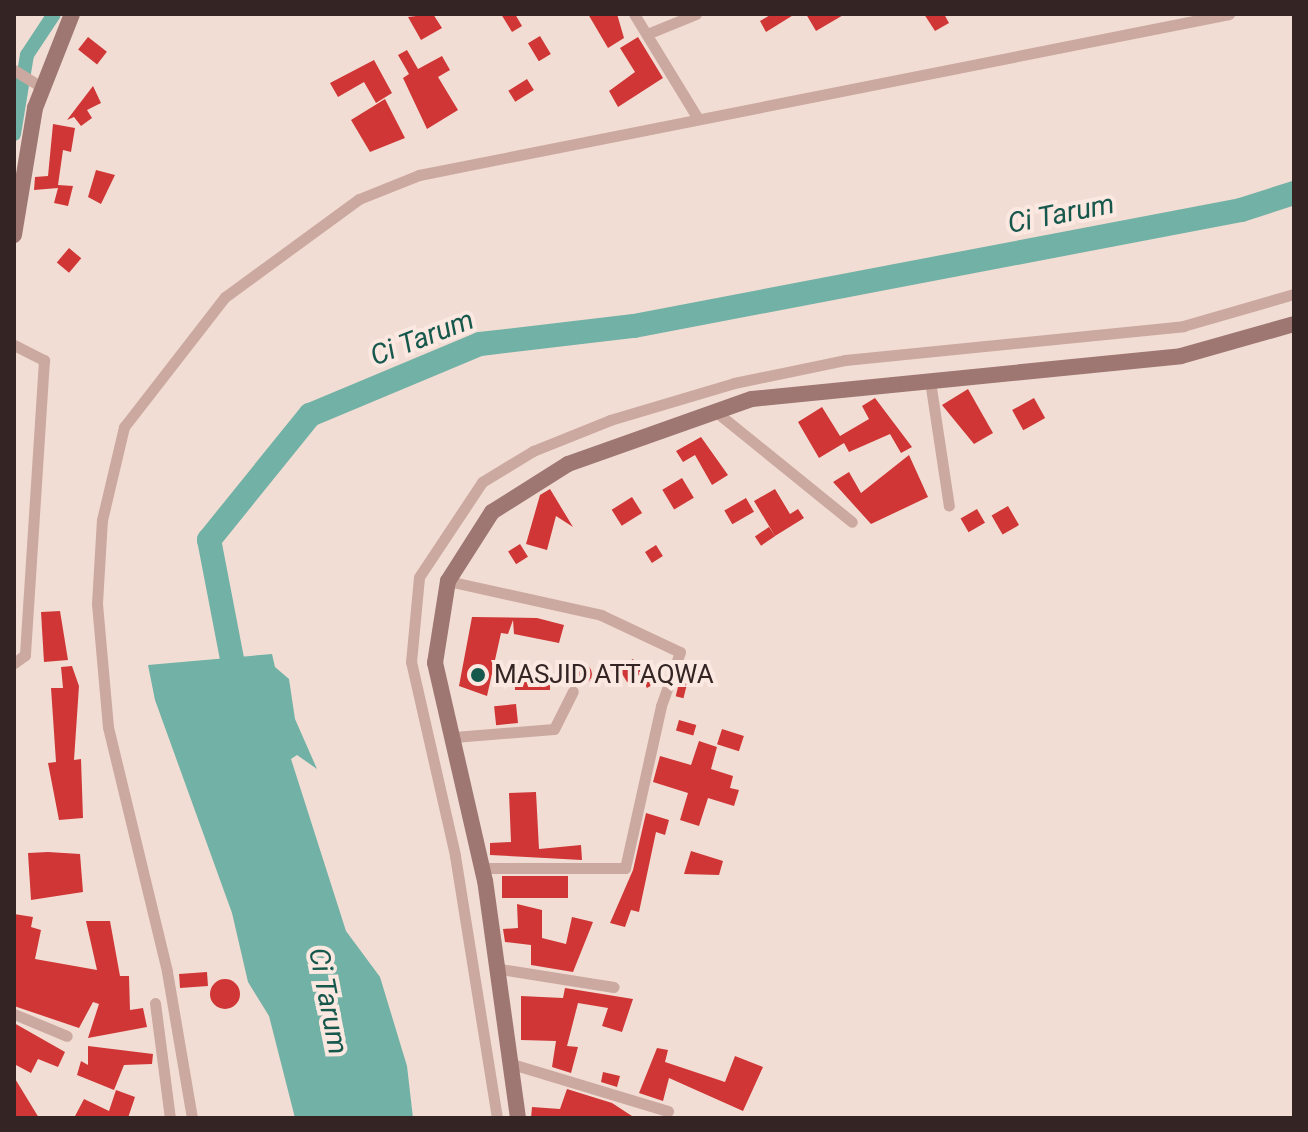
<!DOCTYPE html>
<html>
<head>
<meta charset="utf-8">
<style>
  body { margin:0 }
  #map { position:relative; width:1308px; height:1132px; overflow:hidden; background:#f2ddd4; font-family:Roboto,sans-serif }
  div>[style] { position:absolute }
  .water>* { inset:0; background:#72b1a5 }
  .canal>* { height:14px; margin:-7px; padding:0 7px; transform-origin:7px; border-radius:7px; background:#72b1a5 }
  .river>* { height:24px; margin:-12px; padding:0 12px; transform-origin:12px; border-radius:12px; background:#72b1a5 }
  .building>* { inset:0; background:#cf3635; transform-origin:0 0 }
  .round { border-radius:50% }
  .street>* { height:11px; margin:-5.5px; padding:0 5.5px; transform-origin:5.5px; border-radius:5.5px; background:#cba9a0 }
  .secondary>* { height:16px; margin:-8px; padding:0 8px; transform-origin:8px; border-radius:8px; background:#9e7772 }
  .dots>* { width:22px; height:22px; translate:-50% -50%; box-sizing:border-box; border:4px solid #fae8e1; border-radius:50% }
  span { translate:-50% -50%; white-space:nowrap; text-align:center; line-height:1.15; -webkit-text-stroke:8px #fae8e1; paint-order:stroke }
  .poi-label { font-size:26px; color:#342524 }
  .left { translate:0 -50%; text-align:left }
  .water-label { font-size:28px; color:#17584d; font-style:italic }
  .frame { position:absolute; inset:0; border:16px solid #342524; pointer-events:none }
</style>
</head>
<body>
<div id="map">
  <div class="water">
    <div style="clip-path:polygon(272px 654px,275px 667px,289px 679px,295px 719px,317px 769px,297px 755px,291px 759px,346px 931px,380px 977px,407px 1066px,413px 1118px,295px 1118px,269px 1016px,248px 982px,232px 913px,155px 700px,148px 665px)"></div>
  </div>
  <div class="canal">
    <div style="left:14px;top:134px;width:80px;rotate:-80.7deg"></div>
    <div style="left:27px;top:55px;width:49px;rotate:-56.6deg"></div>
  </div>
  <div class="river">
    <div style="left:238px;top:690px;width:153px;rotate:-100.9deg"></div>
    <div style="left:209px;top:540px;width:161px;rotate:-51.1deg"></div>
    <div style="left:310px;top:415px;width:184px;rotate:-22.7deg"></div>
    <div style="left:480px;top:344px;width:155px;rotate:-6.7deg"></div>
    <div style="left:634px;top:326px;width:618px;rotate:-10.82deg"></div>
    <div style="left:1241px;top:210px;width:56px;rotate:-17.8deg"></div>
  </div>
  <div class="building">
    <div style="clip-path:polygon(433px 14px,442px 28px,421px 40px,408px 17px)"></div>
    <div style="clip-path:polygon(501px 14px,515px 14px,522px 26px,512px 32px)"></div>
    <div style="clip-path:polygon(588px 14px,617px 14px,624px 38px,608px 48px)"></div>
    <div style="clip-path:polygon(772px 14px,795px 14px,766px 32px,760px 21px)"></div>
    <div style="clip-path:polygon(806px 14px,845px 14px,816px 31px)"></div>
    <div style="clip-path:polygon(924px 14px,944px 14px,949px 23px,935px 31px)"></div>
    <div style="left:540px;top:36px;width:21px;height:14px;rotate:59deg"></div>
    <div style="left:88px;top:37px;width:24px;height:16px;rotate:38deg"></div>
    <div style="clip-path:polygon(638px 37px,663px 78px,618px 107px,609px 91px,635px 72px,620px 48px)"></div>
    <div style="clip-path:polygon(407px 50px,418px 69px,442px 56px,450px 70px,438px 77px,458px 110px,427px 129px,403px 78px,409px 74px,398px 55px)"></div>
    <div style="clip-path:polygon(374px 60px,392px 93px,376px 103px,364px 82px,338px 97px,330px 83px)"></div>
    <div style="left:527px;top:79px;width:13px;height:22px;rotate:58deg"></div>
    <div style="clip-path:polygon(93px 86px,101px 103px,87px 110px,92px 118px,81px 126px,74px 117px,67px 120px)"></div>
    <div style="clip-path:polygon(385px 99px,405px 138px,370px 152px,351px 120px)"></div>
    <div style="clip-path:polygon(53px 124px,75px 128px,71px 152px,63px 150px,58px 185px,73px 186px,68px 206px,54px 203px,58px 188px,34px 190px,35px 177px,48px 176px)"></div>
    <div style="clip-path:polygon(96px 170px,115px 175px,101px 204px,88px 197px)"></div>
    <div style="left:69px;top:248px;width:16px;height:19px;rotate:40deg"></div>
    <div style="clip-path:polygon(968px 389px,993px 433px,974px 444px,942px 405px)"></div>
    <div style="clip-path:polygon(875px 398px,912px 447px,901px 453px,890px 434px,849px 452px,844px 443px,819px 458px,798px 422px,822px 407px,840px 436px,869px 419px,862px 406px)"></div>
    <div style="left:1034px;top:398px;width:23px;height:25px;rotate:61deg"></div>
    <div style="clip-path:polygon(701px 437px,728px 475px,712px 485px,695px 455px,683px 462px,676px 451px)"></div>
    <div style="clip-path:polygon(909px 455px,928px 497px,871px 524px,833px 482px,849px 472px,861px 493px)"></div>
    <div style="left:682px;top:478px;width:23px;height:23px;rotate:59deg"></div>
    <div style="clip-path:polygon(550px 489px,573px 527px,556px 516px,547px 550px,526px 544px,540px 495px)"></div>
    <div style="clip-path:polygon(775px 489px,790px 514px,798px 509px,804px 518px,775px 536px,754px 501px)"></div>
    <div style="left:632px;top:497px;width:19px;height:24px;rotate:58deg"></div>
    <div style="left:746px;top:498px;width:16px;height:25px;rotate:60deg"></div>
    <div style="left:1008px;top:506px;width:22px;height:19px;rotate:60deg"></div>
    <div style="left:977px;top:509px;width:16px;height:19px;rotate:60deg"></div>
    <div style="left:769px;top:527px;width:11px;height:17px;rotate:56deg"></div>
    <div style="left:520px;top:544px;width:15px;height:14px;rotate:58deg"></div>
    <div style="left:656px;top:545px;width:13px;height:13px;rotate:58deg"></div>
    <div style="clip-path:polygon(60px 611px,68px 660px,44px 662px,41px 612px)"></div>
    <div style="clip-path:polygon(472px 617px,537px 618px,564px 625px,559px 643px,514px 634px,513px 620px,508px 634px,501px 633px,487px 696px,459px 686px)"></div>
    <div style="left:633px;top:659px;width:17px;height:17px;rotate:59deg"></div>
    <div class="round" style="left:572px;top:664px;width:20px;height:20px"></div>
    <div style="clip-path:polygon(72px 666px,79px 686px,74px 760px,81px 759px,83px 818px,59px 820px,48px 763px,56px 762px,51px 688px,63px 688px,61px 667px)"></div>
    <div style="clip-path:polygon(658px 667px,661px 680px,647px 688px,641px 678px)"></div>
    <div style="left:515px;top:669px;width:35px;height:21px"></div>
    <div style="left:682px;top:671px;width:8px;height:26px;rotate:14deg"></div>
    <div style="left:516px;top:704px;width:19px;height:22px;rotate:84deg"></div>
    <div style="left:679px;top:720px;width:18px;height:11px;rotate:16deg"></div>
    <div style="left:722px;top:729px;width:23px;height:16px;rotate:18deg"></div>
    <div style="clip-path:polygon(699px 741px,717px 747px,711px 769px,733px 776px,730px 788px,739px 790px,734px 806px,708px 798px,699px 826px,680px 820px,688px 793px,653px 782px,660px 756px,691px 765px)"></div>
    <div style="clip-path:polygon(536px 792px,539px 849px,581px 845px,582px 860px,490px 855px,490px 843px,511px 842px,509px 793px)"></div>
    <div style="clip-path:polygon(646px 813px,669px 820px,665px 835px,656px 832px,639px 912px,631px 910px,625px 927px,610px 923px,633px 870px)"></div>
    <div style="clip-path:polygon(691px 851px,723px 861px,719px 875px,684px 874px)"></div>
    <div style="clip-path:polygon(48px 852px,80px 854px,83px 892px,31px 900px,28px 853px)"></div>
    <div style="left:502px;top:876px;width:66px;height:22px"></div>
    <div style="clip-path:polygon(517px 904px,542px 910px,542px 938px,566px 944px,572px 917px,593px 922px,573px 972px,531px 965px,531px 945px,505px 942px,503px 929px,518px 928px)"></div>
    <div style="clip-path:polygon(14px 914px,33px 917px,31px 927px,41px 930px,35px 959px,97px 970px,86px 921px,110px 921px,120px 976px,129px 976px,130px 1010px,143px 1008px,147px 1027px,88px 1038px,99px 1004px,93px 1002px,79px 1028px,14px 1006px)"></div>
    <div style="left:207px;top:972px;width:14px;height:28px;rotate:86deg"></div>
    <div class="round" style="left:210px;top:979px;width:30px;height:30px"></div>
    <div style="clip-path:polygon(565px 988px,633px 999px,622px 1032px,602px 1026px,608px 1008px,578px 1003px,567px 1046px,578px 1047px,571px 1073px,552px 1067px,556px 1041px,521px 1040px,521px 996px,563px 998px)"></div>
    <div style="clip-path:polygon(14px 1023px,65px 1052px,58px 1067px,38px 1059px,31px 1073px,14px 1064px)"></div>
    <div style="clip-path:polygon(88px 1046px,153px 1054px,152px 1064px,124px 1065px,114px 1090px,77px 1075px,81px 1061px,88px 1065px)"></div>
    <div style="clip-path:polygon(657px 1048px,668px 1050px,665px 1062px,725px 1082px,735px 1056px,763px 1067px,743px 1111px,669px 1078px,663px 1101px,639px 1093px)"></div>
    <div style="clip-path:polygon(603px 1072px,620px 1076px,617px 1087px,601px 1082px)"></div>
    <div style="clip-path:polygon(14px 1077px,39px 1118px,14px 1118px)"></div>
    <div style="clip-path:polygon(567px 1089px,612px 1103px,635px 1118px,531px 1118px,532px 1107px,560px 1109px)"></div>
    <div style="clip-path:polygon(116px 1090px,135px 1097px,128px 1118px,74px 1118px,84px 1099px,109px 1111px)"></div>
  </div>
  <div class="street">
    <div style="left:634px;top:14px;width:123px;rotate:58.6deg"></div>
    <div style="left:647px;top:34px;width:53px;rotate:-22.2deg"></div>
    <div style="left:14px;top:70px;width:32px;rotate:32deg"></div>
    <div style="left:14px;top:345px;width:34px;rotate:27deg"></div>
    <div style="left:44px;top:360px;width:296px;rotate:93.7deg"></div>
    <div style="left:25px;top:655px;width:14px;rotate:144deg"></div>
    <div style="left:930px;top:381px;width:126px;rotate:81.4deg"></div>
    <div style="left:715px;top:411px;width:176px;rotate:39deg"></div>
    <div style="left:448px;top:581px;width:157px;rotate:12.5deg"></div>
    <div style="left:601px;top:615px;width:87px;rotate:25.1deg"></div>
    <div style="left:680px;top:652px;width:57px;rotate:109.4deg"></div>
    <div style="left:661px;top:706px;width:166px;rotate:102.5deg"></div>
    <div style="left:625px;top:868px;width:143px;rotate:180deg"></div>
    <div style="left:454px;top:737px;width:100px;rotate:-4.6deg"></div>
    <div style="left:554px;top:729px;width:42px;rotate:-63.4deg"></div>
    <div style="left:500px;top:969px;width:115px;rotate:9deg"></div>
    <div style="left:155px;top:1003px;width:116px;rotate:82.6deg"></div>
    <div style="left:14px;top:1014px;width:57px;rotate:22.5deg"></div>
    <div style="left:512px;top:1064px;width:163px;rotate:16.8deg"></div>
    <div style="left:192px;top:1118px;width:149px;rotate:-99.7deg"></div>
    <div style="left:167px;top:971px;width:251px;rotate:-103.6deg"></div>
    <div style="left:108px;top:727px;width:124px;rotate:-95.1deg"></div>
    <div style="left:97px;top:603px;width:83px;rotate:-86.6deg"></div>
    <div style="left:102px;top:520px;width:96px;rotate:-76.7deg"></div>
    <div style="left:124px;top:427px;width:165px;rotate:-52.2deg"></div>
    <div style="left:225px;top:297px;width:166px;rotate:-36.2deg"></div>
    <div style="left:359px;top:199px;width:65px;rotate:-21.8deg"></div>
    <div style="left:419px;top:175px;width:826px;rotate:-11.24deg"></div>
    <div style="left:497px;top:1118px;width:266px;rotate:-99.1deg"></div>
    <div style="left:455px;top:855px;width:198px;rotate:-102.8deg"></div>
    <div style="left:411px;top:662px;width:85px;rotate:-84.6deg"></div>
    <div style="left:419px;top:577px;width:114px;rotate:-56.4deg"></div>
    <div style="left:482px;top:482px;width:60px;rotate:-31.3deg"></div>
    <div style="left:533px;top:451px;width:83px;rotate:-21.9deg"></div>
    <div style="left:610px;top:420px;width:129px;rotate:-16.6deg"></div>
    <div style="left:734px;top:383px;width:113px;rotate:-11.7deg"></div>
    <div style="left:845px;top:360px;width:340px;rotate:-5.7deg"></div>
    <div style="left:1183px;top:326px;width:116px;rotate:-16.1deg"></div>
  </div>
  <div class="secondary">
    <div style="left:14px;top:235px;width:129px;rotate:-80.6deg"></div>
    <div style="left:35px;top:108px;width:101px;rotate:-68.5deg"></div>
    <div style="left:518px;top:1118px;width:239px;rotate:-97.9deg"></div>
    <div style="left:485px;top:881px;width:224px;rotate:-102.9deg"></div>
    <div style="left:435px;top:663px;width:83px;rotate:-81deg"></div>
    <div style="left:448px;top:581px;width:82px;rotate:-57.5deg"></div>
    <div style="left:492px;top:512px;width:90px;rotate:-32.3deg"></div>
    <div style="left:568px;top:464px;width:195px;rotate:-19.5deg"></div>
    <div style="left:752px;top:399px;width:431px;rotate:-5.7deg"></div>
    <div style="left:1181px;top:356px;width:117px;rotate:-15.8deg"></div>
  </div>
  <div class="dots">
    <div style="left:478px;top:675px;background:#17584d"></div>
  </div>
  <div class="poi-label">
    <span class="left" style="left:494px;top:675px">MASJID ATTAQWA</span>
  </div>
  <div class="water-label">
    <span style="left:1061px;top:214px;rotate:-11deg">Ci Tarum</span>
    <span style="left:422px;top:338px;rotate:-21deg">Ci Tarum</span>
    <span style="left:328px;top:1001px;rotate:79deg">Ci Tarum</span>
  </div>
  <div class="frame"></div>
</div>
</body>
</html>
